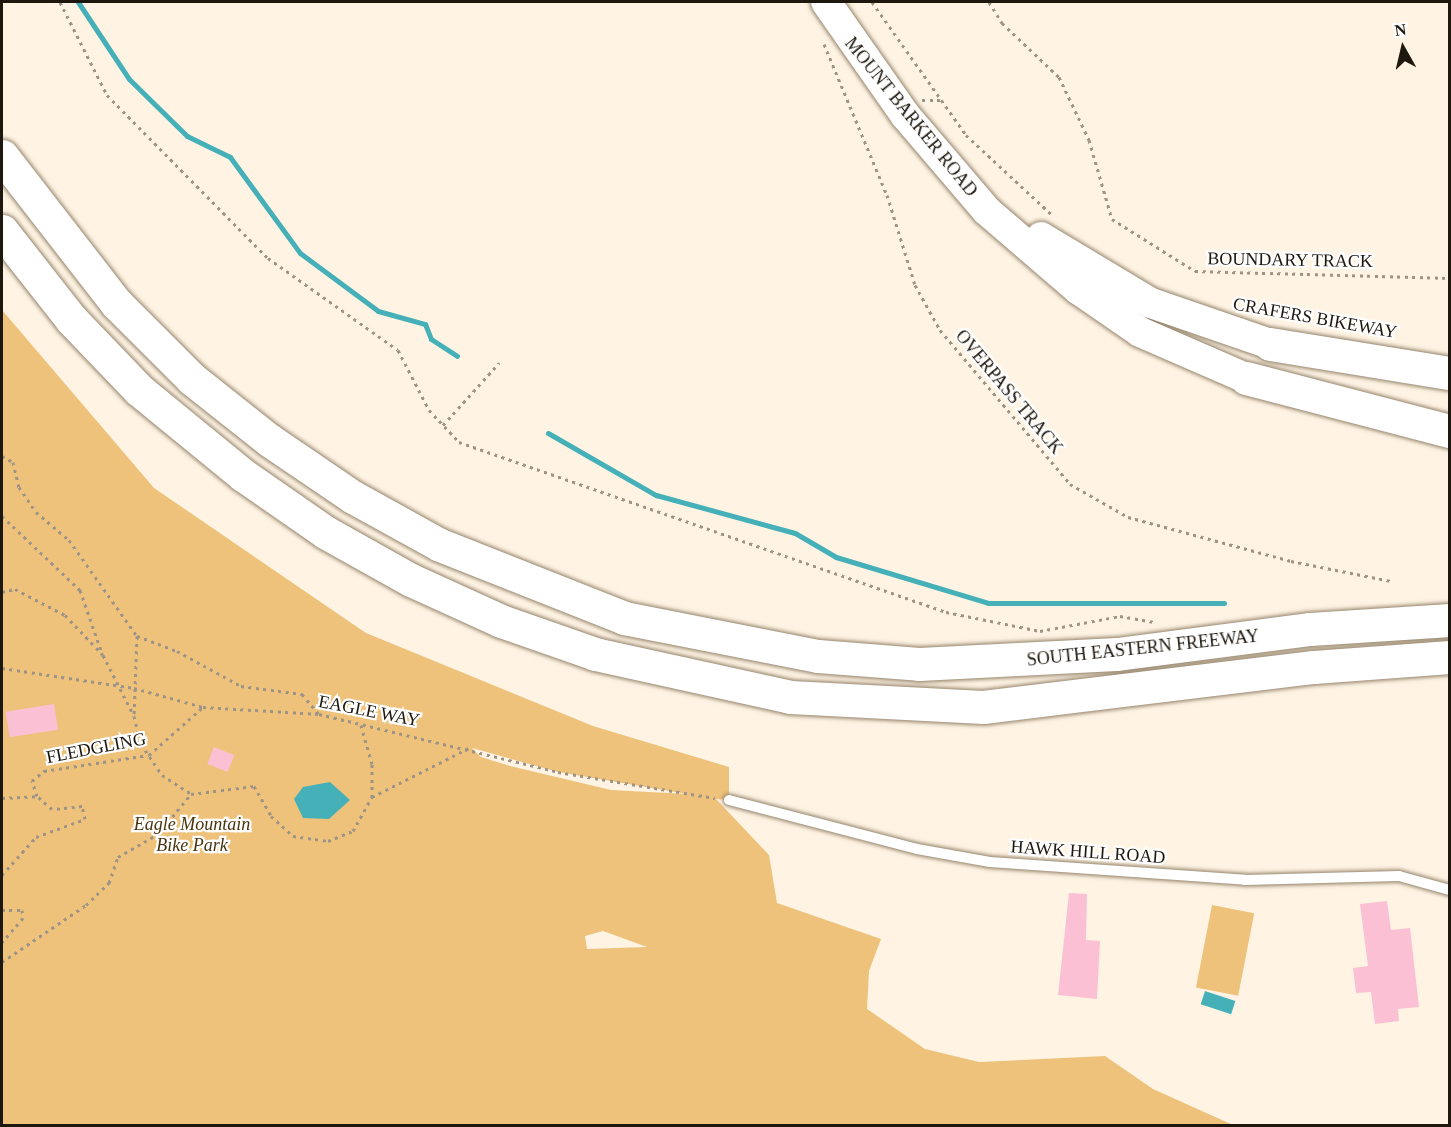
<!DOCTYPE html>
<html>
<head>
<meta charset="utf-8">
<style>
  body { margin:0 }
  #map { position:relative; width:1451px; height:1127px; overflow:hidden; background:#fff4e4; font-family:"Times New Roman",serif }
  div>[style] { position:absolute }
  .green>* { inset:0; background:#eec27b; transform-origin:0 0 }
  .water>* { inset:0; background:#45b0b8; transform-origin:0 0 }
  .stream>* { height:5px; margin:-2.5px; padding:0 2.5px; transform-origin:2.5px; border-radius:2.5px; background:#45b0b8 }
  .building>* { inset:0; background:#fcc0d4; transform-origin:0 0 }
  .path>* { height:3px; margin-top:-1.5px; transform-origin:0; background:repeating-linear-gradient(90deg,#9d9487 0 3px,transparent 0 7.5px) }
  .roads { filter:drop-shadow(0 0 2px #95846c) drop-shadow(0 0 2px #95846c) }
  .service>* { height:10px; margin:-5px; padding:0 5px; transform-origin:5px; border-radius:5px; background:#fff }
  .secondary>* { height:30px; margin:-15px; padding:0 15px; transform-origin:15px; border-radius:15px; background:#fff }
  .motorway>* { height:33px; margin:-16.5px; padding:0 16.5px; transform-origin:16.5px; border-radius:16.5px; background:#fff }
  span { translate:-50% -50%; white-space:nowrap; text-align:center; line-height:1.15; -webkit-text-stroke:4.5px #fff; paint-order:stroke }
  .street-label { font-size:18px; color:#1d170d }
  .park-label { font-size:18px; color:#49340e; font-style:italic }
  .frame { position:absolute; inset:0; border:3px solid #1d170d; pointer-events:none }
  .north { position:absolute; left:1373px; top:18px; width:60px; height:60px; -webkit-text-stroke:4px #fff; paint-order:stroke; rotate:352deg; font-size:16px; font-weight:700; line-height:24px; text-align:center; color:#1d170d }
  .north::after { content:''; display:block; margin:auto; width:21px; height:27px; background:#1d170d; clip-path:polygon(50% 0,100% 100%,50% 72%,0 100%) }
</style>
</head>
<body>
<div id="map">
  <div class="green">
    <div style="clip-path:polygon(evenodd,2px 310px,154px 488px,366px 633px,593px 726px,729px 767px,729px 800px,716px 799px,769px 855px,777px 903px,881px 939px,869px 971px,867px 1009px,925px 1049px,979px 1062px,1105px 1056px,1153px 1089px,1233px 1125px,2px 1125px,2px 310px,472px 748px,558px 772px,687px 794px,611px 790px,510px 766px,481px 757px,472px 748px,2px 310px,603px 931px,647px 947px,587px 949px,585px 936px,603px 931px)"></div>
    <div style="left:1212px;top:905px;width:43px;height:84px;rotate:11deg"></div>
  </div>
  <div class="water">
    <div style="clip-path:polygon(330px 782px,350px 800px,329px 819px,303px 818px,294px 799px,303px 787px)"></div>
    <div style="left:1205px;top:991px;width:32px;height:14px;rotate:18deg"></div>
  </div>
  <div class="stream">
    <div style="left:78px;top:2px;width:92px;rotate:56.5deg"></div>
    <div style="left:129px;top:79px;width:81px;rotate:44.5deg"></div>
    <div style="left:187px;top:136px;width:48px;rotate:26deg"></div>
    <div style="left:230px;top:157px;width:119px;rotate:53.9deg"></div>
    <div style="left:300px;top:253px;width:97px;rotate:36.6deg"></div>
    <div style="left:378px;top:311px;width:49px;rotate:15.5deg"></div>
    <div style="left:425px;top:324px;width:16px;rotate:68deg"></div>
    <div style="left:431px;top:339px;width:31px;rotate:33deg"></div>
    <div style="left:548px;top:433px;width:125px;rotate:29.9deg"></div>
    <div style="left:656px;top:495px;width:144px;rotate:15.3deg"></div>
    <div style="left:795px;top:533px;width:48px;rotate:30.3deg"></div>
    <div style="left:836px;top:557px;width:159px;rotate:16.8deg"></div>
    <div style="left:988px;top:603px;width:236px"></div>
  </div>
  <div class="building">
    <div style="left:54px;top:704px;width:26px;height:49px;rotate:81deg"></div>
    <div style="left:214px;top:747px;width:22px;height:18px;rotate:22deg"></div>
    <div style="clip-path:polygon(1069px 893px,1087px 894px,1086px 940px,1100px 941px,1097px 999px,1058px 995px)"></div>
    <div style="clip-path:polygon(1387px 901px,1391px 930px,1410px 928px,1419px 1007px,1398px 1009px,1399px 1021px,1375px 1024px,1371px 992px,1356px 993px,1353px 968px,1368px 966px,1360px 904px)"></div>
  </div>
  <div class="path">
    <div style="left:60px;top:2px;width:104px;rotate:63.2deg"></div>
    <div style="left:107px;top:95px;width:229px;rotate:45.4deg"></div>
    <div style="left:268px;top:258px;width:159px;rotate:35.3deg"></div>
    <div style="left:398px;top:350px;width:68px;rotate:62.7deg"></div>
    <div style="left:429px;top:410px;width:44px;rotate:46.8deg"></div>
    <div style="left:459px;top:442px;width:516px;rotate:19.24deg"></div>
    <div style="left:946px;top:612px;width:96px;rotate:11.4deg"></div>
    <div style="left:1040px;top:631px;width:81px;rotate:-10.6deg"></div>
    <div style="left:1120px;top:616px;width:36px;rotate:10deg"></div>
    <div style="left:872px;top:2px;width:163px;rotate:54.7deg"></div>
    <div style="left:966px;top:135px;width:116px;rotate:42.9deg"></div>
    <div style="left:989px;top:2px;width:25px;rotate:58deg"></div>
    <div style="left:1002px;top:23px;width:79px;rotate:43.5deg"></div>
    <div style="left:1059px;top:77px;width:70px;rotate:64.5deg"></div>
    <div style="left:1089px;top:140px;width:82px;rotate:73.8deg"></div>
    <div style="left:1112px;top:219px;width:98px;rotate:32.1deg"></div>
    <div style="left:1195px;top:271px;width:255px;rotate:1.6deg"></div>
    <div style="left:824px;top:44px;width:164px;rotate:67.4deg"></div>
    <div style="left:887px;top:195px;width:94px;rotate:72.7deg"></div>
    <div style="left:915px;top:285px;width:51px;rotate:60.9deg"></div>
    <div style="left:940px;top:330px;width:202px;rotate:49.8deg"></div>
    <div style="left:1070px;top:484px;width:67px;rotate:29.6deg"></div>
    <div style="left:1128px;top:517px;width:169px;rotate:15.1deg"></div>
    <div style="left:1291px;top:561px;width:102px;rotate:11.3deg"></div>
    <div style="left:922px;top:100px;width:19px"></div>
    <div style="left:443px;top:425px;width:84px;rotate:-47.9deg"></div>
    <div style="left:2px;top:456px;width:13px;rotate:29deg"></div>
    <div style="left:13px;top:462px;width:26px;rotate:77deg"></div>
    <div style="left:19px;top:487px;width:30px;rotate:56deg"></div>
    <div style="left:36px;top:512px;width:43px;rotate:40.3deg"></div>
    <div style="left:69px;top:540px;width:118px;rotate:54.7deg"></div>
    <div style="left:137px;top:636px;width:43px;rotate:20.6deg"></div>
    <div style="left:177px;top:651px;width:73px;rotate:28.7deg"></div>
    <div style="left:241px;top:686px;width:62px;rotate:7.5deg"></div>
    <div style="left:302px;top:694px;width:26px;rotate:50deg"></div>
    <div style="left:2px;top:516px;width:108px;rotate:43.5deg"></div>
    <div style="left:80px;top:590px;width:67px;rotate:70.8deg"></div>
    <div style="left:2px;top:592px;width:13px;rotate:-13deg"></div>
    <div style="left:15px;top:589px;width:56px;rotate:27.5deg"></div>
    <div style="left:65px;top:615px;width:55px;rotate:46.5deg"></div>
    <div style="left:103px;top:655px;width:68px;rotate:63.1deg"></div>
    <div style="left:137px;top:636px;width:80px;rotate:92.1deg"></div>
    <div style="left:134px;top:716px;width:29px;rotate:76deg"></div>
    <div style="left:141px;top:744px;width:37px;rotate:56deg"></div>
    <div style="left:162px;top:775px;width:35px;rotate:33deg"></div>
    <div style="left:2px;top:668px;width:134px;rotate:8.6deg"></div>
    <div style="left:134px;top:688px;width:72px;rotate:15.4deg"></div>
    <div style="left:203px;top:707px;width:116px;rotate:3.5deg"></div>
    <div style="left:319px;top:714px;width:246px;rotate:13.6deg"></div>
    <div style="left:558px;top:772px;width:159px;rotate:9.4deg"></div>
    <div style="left:372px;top:797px;width:111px;rotate:-26.8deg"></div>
    <div style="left:2px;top:798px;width:35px;rotate:-3deg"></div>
    <div style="left:2px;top:875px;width:51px;rotate:-48.2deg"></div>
    <div style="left:36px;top:837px;width:52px;rotate:-20.2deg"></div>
    <div style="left:85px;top:819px;width:13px;rotate:-103deg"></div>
    <div style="left:82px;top:806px;width:30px;rotate:174deg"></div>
    <div style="left:52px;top:809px;width:20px;rotate:-139deg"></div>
    <div style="left:37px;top:796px;width:16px;rotate:-108deg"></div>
    <div style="left:32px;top:781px;width:16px;rotate:-40deg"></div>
    <div style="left:44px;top:771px;width:106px;rotate:-8.7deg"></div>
    <div style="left:149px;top:755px;width:72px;rotate:-41.6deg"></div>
    <div style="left:2px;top:910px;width:20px"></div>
    <div style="left:22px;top:910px;width:8px;rotate:83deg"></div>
    <div style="left:23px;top:918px;width:32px;rotate:131deg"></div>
    <div style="left:2px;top:962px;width:102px;rotate:-34.2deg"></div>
    <div style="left:86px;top:905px;width:32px;rotate:-44deg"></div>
    <div style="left:109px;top:883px;width:28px;rotate:-71deg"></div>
    <div style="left:118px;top:857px;width:46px;rotate:-29.9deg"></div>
    <div style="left:158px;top:834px;width:52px;rotate:-50.5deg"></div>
    <div style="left:191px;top:794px;width:64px;rotate:-7.2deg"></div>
    <div style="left:254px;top:786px;width:34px;rotate:60deg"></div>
    <div style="left:271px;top:816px;width:30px;rotate:42deg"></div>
    <div style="left:293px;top:836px;width:35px;rotate:8deg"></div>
    <div style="left:328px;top:841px;width:27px;rotate:-22deg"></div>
    <div style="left:353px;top:831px;width:39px;rotate:-61deg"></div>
    <div style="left:372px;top:797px;width:33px;rotate:-90deg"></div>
    <div style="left:372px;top:764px;width:44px;rotate:-105.9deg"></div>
  </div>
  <div class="roads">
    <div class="service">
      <div style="left:729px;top:800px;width:194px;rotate:14.6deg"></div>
      <div style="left:917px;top:849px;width:74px;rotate:10.1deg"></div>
      <div style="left:990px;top:862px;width:256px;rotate:4deg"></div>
      <div style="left:1245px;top:880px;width:154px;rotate:-1.5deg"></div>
      <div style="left:1399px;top:876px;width:53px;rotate:15.4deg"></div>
    </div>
    <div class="secondary">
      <div style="left:826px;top:2px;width:138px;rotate:55deg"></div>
      <div style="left:905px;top:115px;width:126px;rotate:49.5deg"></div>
      <div style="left:987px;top:211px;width:121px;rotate:40.7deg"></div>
      <div style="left:1079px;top:290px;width:74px;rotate:34.5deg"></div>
      <div style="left:1140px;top:332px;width:116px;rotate:23.5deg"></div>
      <div style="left:1041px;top:237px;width:128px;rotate:31deg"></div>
      <div style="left:1151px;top:303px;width:126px;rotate:19deg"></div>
    </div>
    <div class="motorway">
      <div style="left:2px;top:156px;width:186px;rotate:52.2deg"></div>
      <div style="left:116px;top:303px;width:107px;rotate:45deg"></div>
      <div style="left:192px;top:379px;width:98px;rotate:38.4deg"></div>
      <div style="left:269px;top:440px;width:102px;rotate:34.2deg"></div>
      <div style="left:353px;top:497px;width:99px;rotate:28.9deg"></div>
      <div style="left:440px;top:545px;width:198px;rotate:21.6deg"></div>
      <div style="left:624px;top:618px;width:198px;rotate:11.1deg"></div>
      <div style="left:818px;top:656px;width:101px;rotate:4.5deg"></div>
      <div style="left:919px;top:664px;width:198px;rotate:-2.9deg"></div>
      <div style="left:1117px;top:654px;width:195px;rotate:-7.4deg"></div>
      <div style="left:1310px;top:629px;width:140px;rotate:-3.7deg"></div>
      <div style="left:2px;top:231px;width:112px;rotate:51.9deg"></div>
      <div style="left:71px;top:319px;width:98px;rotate:46.2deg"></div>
      <div style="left:139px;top:390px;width:134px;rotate:39.3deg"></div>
      <div style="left:243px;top:475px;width:100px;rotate:34.8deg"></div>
      <div style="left:325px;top:532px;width:98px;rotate:29.2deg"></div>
      <div style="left:411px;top:580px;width:99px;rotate:24.5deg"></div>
      <div style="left:501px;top:621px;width:100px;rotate:19.3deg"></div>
      <div style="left:595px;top:654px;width:200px;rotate:12.4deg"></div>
      <div style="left:790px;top:697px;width:193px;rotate:3deg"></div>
      <div style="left:983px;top:707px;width:333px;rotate:-6.9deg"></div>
      <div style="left:1314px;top:667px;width:136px;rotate:-4.2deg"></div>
      <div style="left:1270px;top:344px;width:182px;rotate:9.2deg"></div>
      <div style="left:1246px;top:378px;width:211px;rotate:14.6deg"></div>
    </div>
  </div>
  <div class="street-label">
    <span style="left:911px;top:117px;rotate:51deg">MOUNT BARKER ROAD</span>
    <span style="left:1290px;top:260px;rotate:1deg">BOUNDARY TRACK</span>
    <span style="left:1315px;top:318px;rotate:10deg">CRAFERS BIKEWAY</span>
    <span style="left:1009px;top:392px;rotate:50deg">OVERPASS TRACK</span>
    <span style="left:1143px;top:648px;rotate:-6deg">SOUTH EASTERN FREEWAY</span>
    <span style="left:369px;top:711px;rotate:11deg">EAGLE WAY</span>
    <span style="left:96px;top:748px;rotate:-11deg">FLEDGLING</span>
    <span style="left:1088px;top:852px;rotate:4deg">HAWK HILL ROAD</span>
  </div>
  <div class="park-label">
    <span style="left:192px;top:835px">Eagle Mountain<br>Bike Park</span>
  </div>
  <div class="frame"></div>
  <div class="north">N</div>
</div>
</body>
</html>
